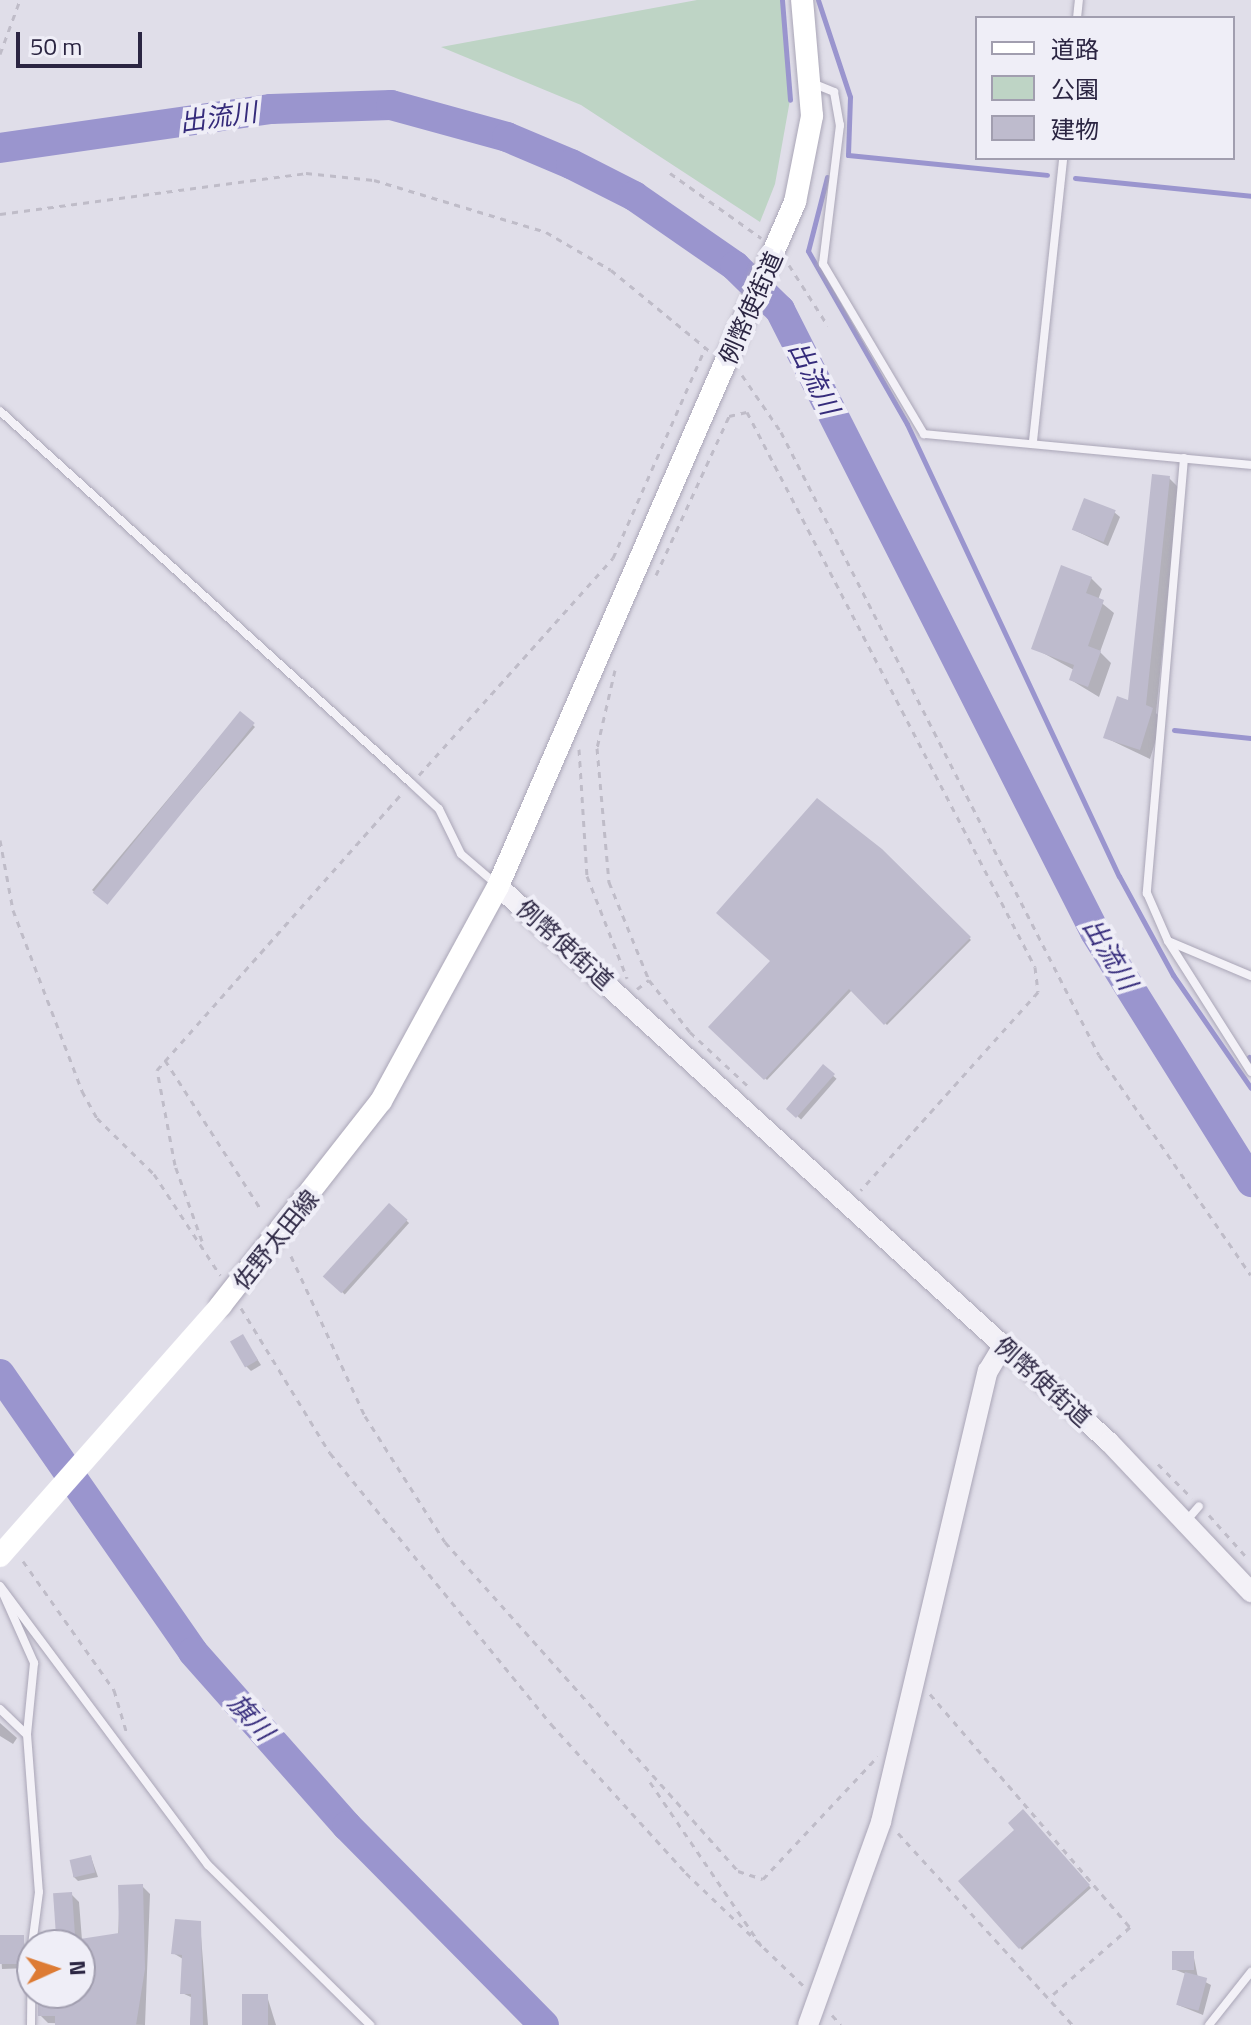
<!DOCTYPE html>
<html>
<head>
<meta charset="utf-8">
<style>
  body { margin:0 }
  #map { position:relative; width:1251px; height:2025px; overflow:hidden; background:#e0dee9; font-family:"Titillium Web","Noto Sans JP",sans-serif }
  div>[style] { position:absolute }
  .green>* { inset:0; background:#bed4c5 }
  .shadow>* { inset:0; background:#0003; transform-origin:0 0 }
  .stream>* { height:5px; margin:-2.5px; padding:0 2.5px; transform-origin:2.5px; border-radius:2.5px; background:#9a95ce }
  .river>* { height:30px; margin:-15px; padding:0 15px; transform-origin:15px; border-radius:15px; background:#9a95ce }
  .building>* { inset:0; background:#bebbcd; transform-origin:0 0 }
  .path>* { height:3px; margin-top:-1.5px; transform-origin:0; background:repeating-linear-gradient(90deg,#bfbcc8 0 6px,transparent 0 12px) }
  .roads { filter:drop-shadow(0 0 2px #aaa6b7) drop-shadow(0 0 2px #aaa6b7) }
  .service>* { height:8px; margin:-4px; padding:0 4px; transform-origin:4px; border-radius:4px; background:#f3f1f7 }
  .tertiary>* { height:20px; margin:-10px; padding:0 10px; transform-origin:10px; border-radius:10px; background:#f3f1f7 }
  .secondary>* { height:22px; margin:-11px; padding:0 11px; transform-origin:11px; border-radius:11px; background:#fff }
  .secondary-bridge>* { height:22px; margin:-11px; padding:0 11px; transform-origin:11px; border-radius:11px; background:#fff }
  span { translate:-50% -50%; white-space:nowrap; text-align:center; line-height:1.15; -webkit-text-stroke:8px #efeef7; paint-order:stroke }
  .street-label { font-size:24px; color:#2b2542 }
  .water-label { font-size:26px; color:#352b7b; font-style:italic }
  .legend { position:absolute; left:975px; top:16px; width:260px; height:144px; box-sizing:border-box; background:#efeef7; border:2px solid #a19eaf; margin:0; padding:10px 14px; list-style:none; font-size:24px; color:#2b2542 }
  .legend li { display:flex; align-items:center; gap:16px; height:40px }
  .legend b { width:40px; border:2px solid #a19eaf }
  .north { position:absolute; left:16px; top:1929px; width:80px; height:80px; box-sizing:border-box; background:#efeef7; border:2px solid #a19eaf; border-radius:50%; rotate:87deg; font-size:22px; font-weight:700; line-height:32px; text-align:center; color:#2b2542 }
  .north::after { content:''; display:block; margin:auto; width:28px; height:36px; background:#dd7b34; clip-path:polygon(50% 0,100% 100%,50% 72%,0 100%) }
  .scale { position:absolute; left:16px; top:32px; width:126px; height:36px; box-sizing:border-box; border:4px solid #2b2542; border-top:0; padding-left:10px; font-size:24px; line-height:28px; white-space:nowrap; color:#2b2542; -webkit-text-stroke:6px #efeef7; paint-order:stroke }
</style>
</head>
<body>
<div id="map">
  <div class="green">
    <div style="clip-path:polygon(697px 0,782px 0,790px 100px,775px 184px,760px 222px,581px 105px,441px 47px)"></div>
  </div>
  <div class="shadow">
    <div style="clip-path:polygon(1169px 478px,1179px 488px,1156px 713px,1162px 720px,1150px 759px,1106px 738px,1130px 702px)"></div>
    <div style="clip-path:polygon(1114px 512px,1120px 517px,1108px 546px,1074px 530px)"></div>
    <div style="clip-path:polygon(1091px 578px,1102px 589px,1098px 600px,1114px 613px,1100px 652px,1111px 663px,1099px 697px,1071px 680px,1074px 670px,1034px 648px)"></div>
    <div style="clip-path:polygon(240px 713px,255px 727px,105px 901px,92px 890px)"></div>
    <div style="clip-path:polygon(881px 850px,971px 940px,887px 1025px,852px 990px,767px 1080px,711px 1027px)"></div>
    <div style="left:823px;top:1067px;width:18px;height:54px;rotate:41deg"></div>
    <div style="left:389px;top:1205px;width:27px;height:96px;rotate:42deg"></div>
    <div style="clip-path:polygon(243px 1337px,261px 1365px,251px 1371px,246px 1366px)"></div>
    <div style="clip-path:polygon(0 1723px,17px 1738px,13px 1744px,0 1736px)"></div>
    <div style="clip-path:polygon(1023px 1812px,1091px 1888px,1022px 1950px,960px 1881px,1017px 1830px)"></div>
    <div style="clip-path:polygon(91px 1857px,98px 1877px,78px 1881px,73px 1876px)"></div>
    <div style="clip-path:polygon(142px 1886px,150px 1894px,145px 2025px,48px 2023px,40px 2015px,41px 1993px,80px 1993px,80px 1945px,41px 1945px,58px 1942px,71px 1894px,79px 1902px,82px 1940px,118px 1938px,120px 1887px)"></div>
    <div style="clip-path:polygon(200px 1923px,208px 2025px,190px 2025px,193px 1998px,182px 1993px,183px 1959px,173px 1953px)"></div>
    <div style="clip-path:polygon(23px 1937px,29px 1968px,2px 1969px,0 1938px)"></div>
    <div style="clip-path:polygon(1193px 1953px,1198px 1978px,1211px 1985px,1203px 2015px,1178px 2005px,1186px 1974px,1173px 1969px)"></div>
    <div style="clip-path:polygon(267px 1996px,276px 2025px,244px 2025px)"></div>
  </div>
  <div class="stream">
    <div style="left:782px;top:0;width:100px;rotate:85.4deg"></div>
    <div style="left:818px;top:0;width:102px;rotate:71.7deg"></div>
    <div style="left:850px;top:97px;width:58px;rotate:92deg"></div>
    <div style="left:848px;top:155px;width:200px;rotate:5.7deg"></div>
    <div style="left:827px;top:177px;width:76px;rotate:104.4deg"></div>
    <div style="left:808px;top:251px;width:199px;rotate:60.2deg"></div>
    <div style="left:907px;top:424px;width:499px;rotate:64.9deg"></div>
    <div style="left:1119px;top:876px;width:113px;rotate:61.4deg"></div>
    <div style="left:1173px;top:975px;width:137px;rotate:55.4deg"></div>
    <div style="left:1075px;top:178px;width:177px;rotate:5.8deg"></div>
    <div style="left:1174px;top:730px;width:77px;rotate:5.9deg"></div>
    <div style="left:1249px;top:1057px;width:4px;rotate:56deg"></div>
  </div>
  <div class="river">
    <div style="left:0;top:148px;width:274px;rotate:-8.2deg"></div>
    <div style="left:271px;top:109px;width:120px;rotate:-1.9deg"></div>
    <div style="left:391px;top:105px;width:120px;rotate:15.4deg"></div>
    <div style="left:507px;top:137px;width:69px;rotate:22.9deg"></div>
    <div style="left:571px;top:164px;width:71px;rotate:26.9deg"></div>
    <div style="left:634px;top:196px;width:123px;rotate:34.7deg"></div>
    <div style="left:735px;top:266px;width:63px;rotate:44.4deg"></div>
    <div style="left:780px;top:310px;width:697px;rotate:63.14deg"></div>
    <div style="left:1095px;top:932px;width:295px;rotate:58deg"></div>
    <div style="left:0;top:1374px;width:338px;rotate:55.2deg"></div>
    <div style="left:193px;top:1652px;width:232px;rotate:48.5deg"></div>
    <div style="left:347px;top:1826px;width:280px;rotate:45.3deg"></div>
  </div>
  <div class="building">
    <div style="clip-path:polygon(1152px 474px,1170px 476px,1146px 705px,1153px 708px,1140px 750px,1103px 738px,1117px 696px,1128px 700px)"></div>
    <div style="left:1084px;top:498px;width:34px;height:34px;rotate:21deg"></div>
    <div style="clip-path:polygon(1061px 565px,1092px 577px,1086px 593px,1104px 600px,1088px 646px,1101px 651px,1088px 687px,1069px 680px,1074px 665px,1031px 649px)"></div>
    <div style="left:240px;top:711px;width:19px;height:234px;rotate:39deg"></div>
    <div style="clip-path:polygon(817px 798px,882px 849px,971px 937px,884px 1025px,849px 989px,764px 1080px,708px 1027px,770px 961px,716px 913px)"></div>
    <div style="clip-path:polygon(823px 1064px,835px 1074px,796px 1118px,786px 1109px)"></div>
    <div style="left:389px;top:1203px;width:25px;height:99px;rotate:42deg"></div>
    <div style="left:243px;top:1334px;width:30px;height:15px;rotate:60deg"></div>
    <div style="clip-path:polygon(1023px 1809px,1090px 1885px,1019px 1949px,958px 1881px,1014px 1830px,1008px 1823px)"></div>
    <div style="left:91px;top:1855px;width:18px;height:22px;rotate:77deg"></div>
    <div style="clip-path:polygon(143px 1884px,145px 1969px,136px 2025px,55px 2025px,55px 2016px,38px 2016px,38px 1993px,80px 1993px,80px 1939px,119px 1933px,118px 1885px)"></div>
    <div style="left:72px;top:1892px;width:53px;height:19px;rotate:86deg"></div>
    <div style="clip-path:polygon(175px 1919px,201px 1921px,203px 2025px,190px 2025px,191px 1994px,180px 1994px,182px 1955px,171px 1954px)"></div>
    <div style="left:24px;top:1935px;width:29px;height:24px;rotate:90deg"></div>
    <div style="left:1172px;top:1951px;width:22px;height:19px"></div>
    <div style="left:1185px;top:1972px;width:23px;height:34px;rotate:15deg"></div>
    <div style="left:268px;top:1994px;width:31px;height:26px;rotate:90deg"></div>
  </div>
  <div class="path">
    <div style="left:0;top:54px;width:58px;rotate:-69.7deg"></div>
    <div style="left:670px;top:173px;width:112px;rotate:35.5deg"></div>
    <div style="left:0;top:214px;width:309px;rotate:-7.6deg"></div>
    <div style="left:306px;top:173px;width:68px;rotate:5.9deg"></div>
    <div style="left:374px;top:180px;width:180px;rotate:16.8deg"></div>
    <div style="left:546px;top:232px;width:75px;rotate:30.3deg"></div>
    <div style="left:611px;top:270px;width:129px;rotate:39.4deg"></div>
    <div style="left:789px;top:265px;width:72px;rotate:57.4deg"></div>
    <div style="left:742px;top:375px;width:69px;rotate:55.6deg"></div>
    <div style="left:781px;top:432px;width:699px;rotate:62.96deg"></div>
    <div style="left:1099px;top:1055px;width:267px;rotate:55.4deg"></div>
    <div style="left:656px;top:575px;width:175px;rotate:-65.3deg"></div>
    <div style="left:729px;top:416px;width:18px;rotate:-13deg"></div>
    <div style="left:747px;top:412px;width:625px;rotate:62.57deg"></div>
    <div style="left:1035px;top:967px;width:25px;rotate:83deg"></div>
    <div style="left:1038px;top:992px;width:266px;rotate:131.8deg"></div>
    <div style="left:615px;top:670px;width:80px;rotate:103deg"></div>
    <div style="left:597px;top:748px;width:135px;rotate:84.9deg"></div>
    <div style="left:609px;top:882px;width:106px;rotate:67.8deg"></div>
    <div style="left:649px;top:980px;width:66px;rotate:51.7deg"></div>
    <div style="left:690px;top:1032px;width:81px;rotate:43deg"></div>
    <div style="left:579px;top:749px;width:127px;rotate:86.4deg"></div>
    <div style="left:587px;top:876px;width:110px;rotate:68.6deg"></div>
    <div style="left:419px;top:775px;width:291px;rotate:-48.2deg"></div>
    <div style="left:613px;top:558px;width:229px;rotate:-66.3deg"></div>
    <div style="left:0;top:840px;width:71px;rotate:79.5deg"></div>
    <div style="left:13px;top:910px;width:194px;rotate:69.1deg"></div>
    <div style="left:82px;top:1091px;width:31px;rotate:61deg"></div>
    <div style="left:97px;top:1118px;width:80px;rotate:44.5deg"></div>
    <div style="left:154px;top:1174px;width:121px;rotate:56.8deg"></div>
    <div style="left:637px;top:989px;width:15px;rotate:-37deg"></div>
    <div style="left:165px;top:1060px;width:179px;rotate:57.3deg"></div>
    <div style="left:202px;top:1241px;width:81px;rotate:-109.6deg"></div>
    <div style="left:175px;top:1165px;width:97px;rotate:-100.7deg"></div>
    <div style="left:157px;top:1070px;width:371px;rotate:-48.5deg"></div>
    <div style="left:291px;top:1256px;width:176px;rotate:65.2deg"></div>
    <div style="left:365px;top:1416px;width:149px;rotate:57.6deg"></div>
    <div style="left:445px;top:1542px;width:441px;rotate:48.3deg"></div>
    <div style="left:738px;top:1871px;width:26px;rotate:18deg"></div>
    <div style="left:763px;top:1879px;width:168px;rotate:-46.9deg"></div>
    <div style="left:241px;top:1308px;width:170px;rotate:58.5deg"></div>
    <div style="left:330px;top:1453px;width:350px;rotate:50.8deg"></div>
    <div style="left:551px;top:1724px;width:201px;rotate:47.8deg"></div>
    <div style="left:686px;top:1873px;width:163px;rotate:43.8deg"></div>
    <div style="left:1158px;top:1464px;width:48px;rotate:45deg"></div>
    <div style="left:1209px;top:1515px;width:60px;rotate:48.4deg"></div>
    <div style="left:23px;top:1561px;width:158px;rotate:54.8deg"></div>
    <div style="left:114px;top:1690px;width:46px;rotate:73.5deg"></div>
    <div style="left:930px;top:1694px;width:307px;rotate:49.4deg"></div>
    <div style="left:1130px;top:1927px;width:108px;rotate:138.8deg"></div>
    <div style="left:650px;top:1782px;width:199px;rotate:55.8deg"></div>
    <div style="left:898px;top:1833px;width:260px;rotate:47.7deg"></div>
    <div style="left:832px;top:2015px;width:13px;rotate:48deg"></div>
  </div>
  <div class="roads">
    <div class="service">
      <div style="left:1077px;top:18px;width:18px;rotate:-84deg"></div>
      <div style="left:812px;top:83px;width:24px;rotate:22deg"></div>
      <div style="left:834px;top:92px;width:34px;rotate:80deg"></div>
      <div style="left:840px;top:125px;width:140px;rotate:97deg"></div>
      <div style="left:823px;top:264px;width:198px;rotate:59.3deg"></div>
      <div style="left:924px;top:434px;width:328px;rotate:5.4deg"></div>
      <div style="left:0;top:411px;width:554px;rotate:42.15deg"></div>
      <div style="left:411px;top:783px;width:38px;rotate:43deg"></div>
      <div style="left:439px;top:809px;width:50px;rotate:63.9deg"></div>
      <div style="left:461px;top:854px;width:48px;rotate:40.7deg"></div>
      <div style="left:1033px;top:441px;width:285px;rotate:-83.9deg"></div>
      <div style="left:1184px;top:458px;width:437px;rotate:94.9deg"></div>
      <div style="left:1147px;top:893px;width:52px;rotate:66.4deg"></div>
      <div style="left:1168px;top:941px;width:155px;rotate:57.6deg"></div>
      <div style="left:1168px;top:941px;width:90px;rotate:22.9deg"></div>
      <div style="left:1187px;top:1520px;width:18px;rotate:-49deg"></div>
      <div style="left:0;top:1586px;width:348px;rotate:53.3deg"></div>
      <div style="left:208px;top:1865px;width:228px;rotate:44.6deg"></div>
      <div style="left:2px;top:1591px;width:79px;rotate:66deg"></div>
      <div style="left:34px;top:1663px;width:71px;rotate:95.6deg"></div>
      <div style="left:27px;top:1734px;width:158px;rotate:85.7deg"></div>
      <div style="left:39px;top:1892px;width:53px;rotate:97.5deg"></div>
      <div style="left:0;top:1709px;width:37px;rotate:44deg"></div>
      <div style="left:31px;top:2025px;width:77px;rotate:-89.3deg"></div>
      <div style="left:1209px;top:2025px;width:68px;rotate:-51.6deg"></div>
    </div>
    <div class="tertiary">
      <div style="left:498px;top:886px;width:826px;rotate:42.3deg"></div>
      <div style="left:1109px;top:1442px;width:207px;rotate:46.6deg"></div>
      <div style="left:808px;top:2025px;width:216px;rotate:-70.2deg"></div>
      <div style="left:881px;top:1822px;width:464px;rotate:-76.7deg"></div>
      <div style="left:988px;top:1371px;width:29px;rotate:-59deg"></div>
    </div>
    <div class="secondary">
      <div style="left:221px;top:1305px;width:259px;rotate:-51.9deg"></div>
      <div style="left:381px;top:1101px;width:245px;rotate:-61.4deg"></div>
      <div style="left:498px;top:886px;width:746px;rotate:-66.53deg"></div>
      <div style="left:795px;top:202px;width:88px;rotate:-78.8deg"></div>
      <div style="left:812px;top:116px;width:116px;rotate:-94.9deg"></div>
    </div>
  </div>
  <div class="secondary-bridge">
    <div style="left:0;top:1556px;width:334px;rotate:-48.6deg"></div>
  </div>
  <div class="street-label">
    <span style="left:751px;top:308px;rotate:-66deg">例幣使街道</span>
    <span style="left:565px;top:945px;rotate:42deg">例幣使街道</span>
    <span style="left:276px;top:1240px;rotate:-51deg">佐野太田線</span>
    <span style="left:1043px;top:1382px;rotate:42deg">例幣使街道</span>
  </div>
  <div class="water-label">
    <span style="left:218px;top:117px;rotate:-8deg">出流川</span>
    <span style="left:814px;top:378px;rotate:63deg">出流川</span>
    <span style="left:1110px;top:954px;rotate:59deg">出流川</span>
    <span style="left:251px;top:1717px;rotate:48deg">旗川</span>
  </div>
  <ul class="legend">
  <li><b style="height:10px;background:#fff"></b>道路</li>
  <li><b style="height:22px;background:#bed4c5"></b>公園</li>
  <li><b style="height:22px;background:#bebbcd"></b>建物</li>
  </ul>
  <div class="north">N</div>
  <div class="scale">50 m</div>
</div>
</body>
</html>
